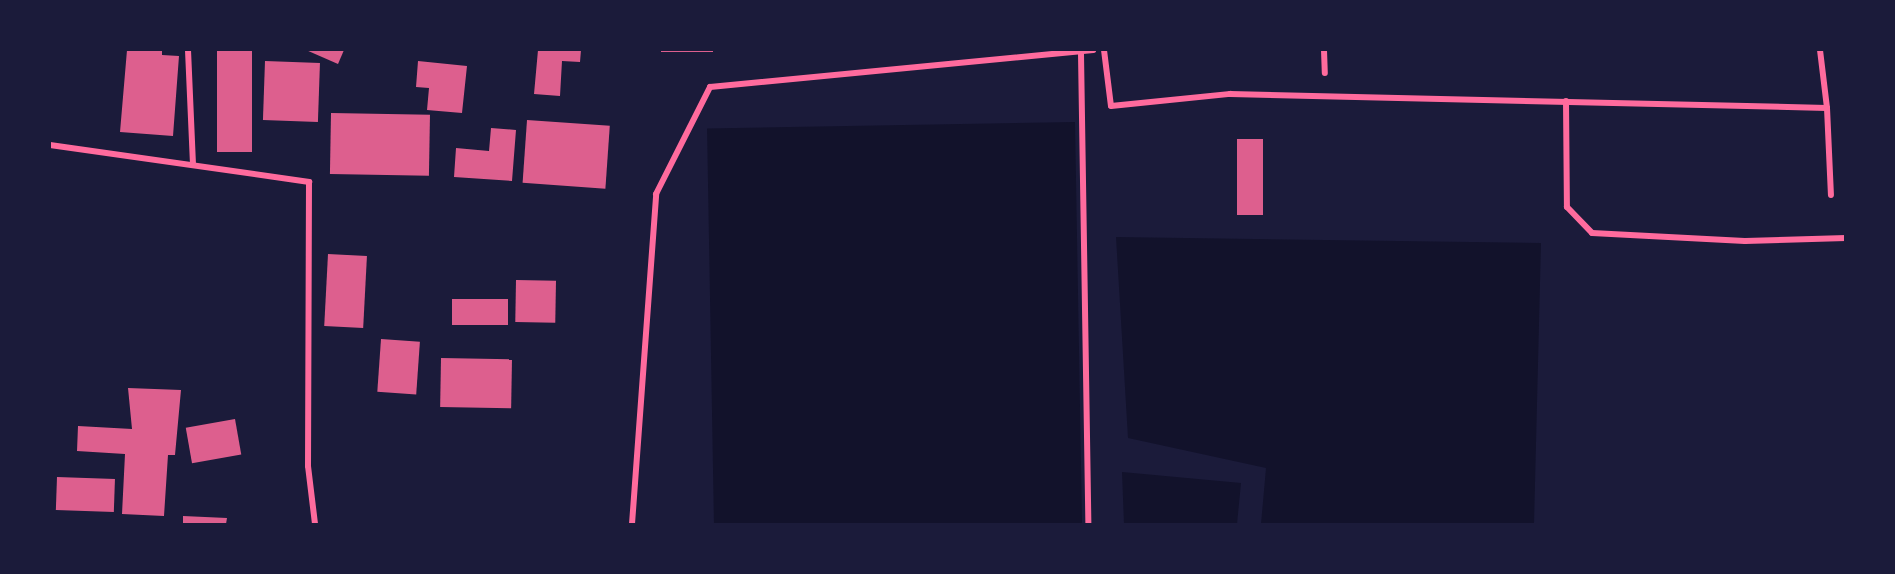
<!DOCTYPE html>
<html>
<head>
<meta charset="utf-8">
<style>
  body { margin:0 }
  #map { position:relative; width:1895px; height:574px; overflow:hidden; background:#1b1b3a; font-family:Arial,sans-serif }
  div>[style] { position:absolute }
  .water>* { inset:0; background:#12122b; transform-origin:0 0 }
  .building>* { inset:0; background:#dd5f8e; transform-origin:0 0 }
  .minor>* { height:6px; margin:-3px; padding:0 3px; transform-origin:3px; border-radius:3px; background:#ff6b9d }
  span { translate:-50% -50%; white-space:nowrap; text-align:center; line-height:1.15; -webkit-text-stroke:4.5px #1b1b3a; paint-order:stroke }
  .frame { position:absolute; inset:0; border:51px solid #1b1b3a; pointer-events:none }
</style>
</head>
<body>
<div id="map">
  <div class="water">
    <div style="left:1075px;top:122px;width:402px;height:368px;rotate:89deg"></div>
    <div style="clip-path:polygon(1116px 237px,1541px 243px,1534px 524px,1261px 524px,1266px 468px,1128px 438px)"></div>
    <div style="clip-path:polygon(1122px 472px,1241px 483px,1237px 524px,1124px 524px)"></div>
  </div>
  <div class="building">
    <div style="clip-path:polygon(127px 50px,162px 50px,162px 55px,179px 56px,173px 136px,120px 132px)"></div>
    <div style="left:217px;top:50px;width:35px;height:102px"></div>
    <div style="clip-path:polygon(306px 50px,344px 50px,338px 64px)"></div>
    <div style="clip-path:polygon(538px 50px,581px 50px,580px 62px,562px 61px,560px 96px,534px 94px)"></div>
    <div style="left:661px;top:50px;width:52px;height:2px"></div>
    <div style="left:265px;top:61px;width:55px;height:59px;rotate:2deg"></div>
    <div style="clip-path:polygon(418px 61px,467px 66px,462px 113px,427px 110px,429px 88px,416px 87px)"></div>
    <div style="left:331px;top:113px;width:99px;height:61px;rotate:1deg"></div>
    <div style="left:527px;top:120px;width:83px;height:63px;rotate:4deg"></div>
    <div style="clip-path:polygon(491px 128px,516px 130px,512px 181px,454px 177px,456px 148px,489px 151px)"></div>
    <div style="left:1237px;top:139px;width:26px;height:76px"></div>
    <div style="left:328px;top:254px;width:39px;height:72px;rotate:3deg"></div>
    <div style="left:516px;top:280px;width:40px;height:42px;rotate:1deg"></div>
    <div style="left:508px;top:299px;width:26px;height:56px;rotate:90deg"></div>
    <div style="left:381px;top:339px;width:39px;height:53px;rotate:4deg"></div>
    <div style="left:441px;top:358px;width:71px;height:49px;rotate:1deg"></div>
    <div style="clip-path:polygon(128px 388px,181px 390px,175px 455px,168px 455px,164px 516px,122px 514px,125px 454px,77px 451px,78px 426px,132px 429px)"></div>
    <div style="left:235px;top:419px;width:36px;height:50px;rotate:80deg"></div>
    <div style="left:57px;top:477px;width:58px;height:33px;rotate:2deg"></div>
    <div style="clip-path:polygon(183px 516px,227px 518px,226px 524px,183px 524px)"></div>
  </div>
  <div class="minor">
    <div style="left:188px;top:50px;width:113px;rotate:87.5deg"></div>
    <div style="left:1104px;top:50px;width:56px;rotate:82.9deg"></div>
    <div style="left:1111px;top:106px;width:120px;rotate:-5.8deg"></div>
    <div style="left:1230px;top:94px;width:597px;rotate:1.34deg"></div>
    <div style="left:1827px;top:108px;width:87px;rotate:87.4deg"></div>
    <div style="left:1324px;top:50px;width:23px;rotate:88deg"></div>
    <div style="left:1820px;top:50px;width:58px;rotate:83.1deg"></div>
    <div style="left:1081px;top:54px;width:470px;rotate:89.1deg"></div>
    <div style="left:1566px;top:101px;width:106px;rotate:89.5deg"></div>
    <div style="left:1567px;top:207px;width:36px;rotate:46deg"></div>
    <div style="left:1592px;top:233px;width:153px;rotate:3deg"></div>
    <div style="left:1745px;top:241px;width:101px;rotate:-1.7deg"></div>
    <div style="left:50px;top:145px;width:262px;rotate:8.1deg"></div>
    <div style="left:309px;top:182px;width:284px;rotate:90.2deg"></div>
    <div style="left:308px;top:466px;width:58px;rotate:83.1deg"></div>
    <div style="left:632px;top:524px;width:331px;rotate:-85.8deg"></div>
    <div style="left:656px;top:194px;width:120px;rotate:-63.2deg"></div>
    <div style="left:710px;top:87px;width:385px;rotate:-5.5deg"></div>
  </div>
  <div class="frame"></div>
</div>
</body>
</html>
